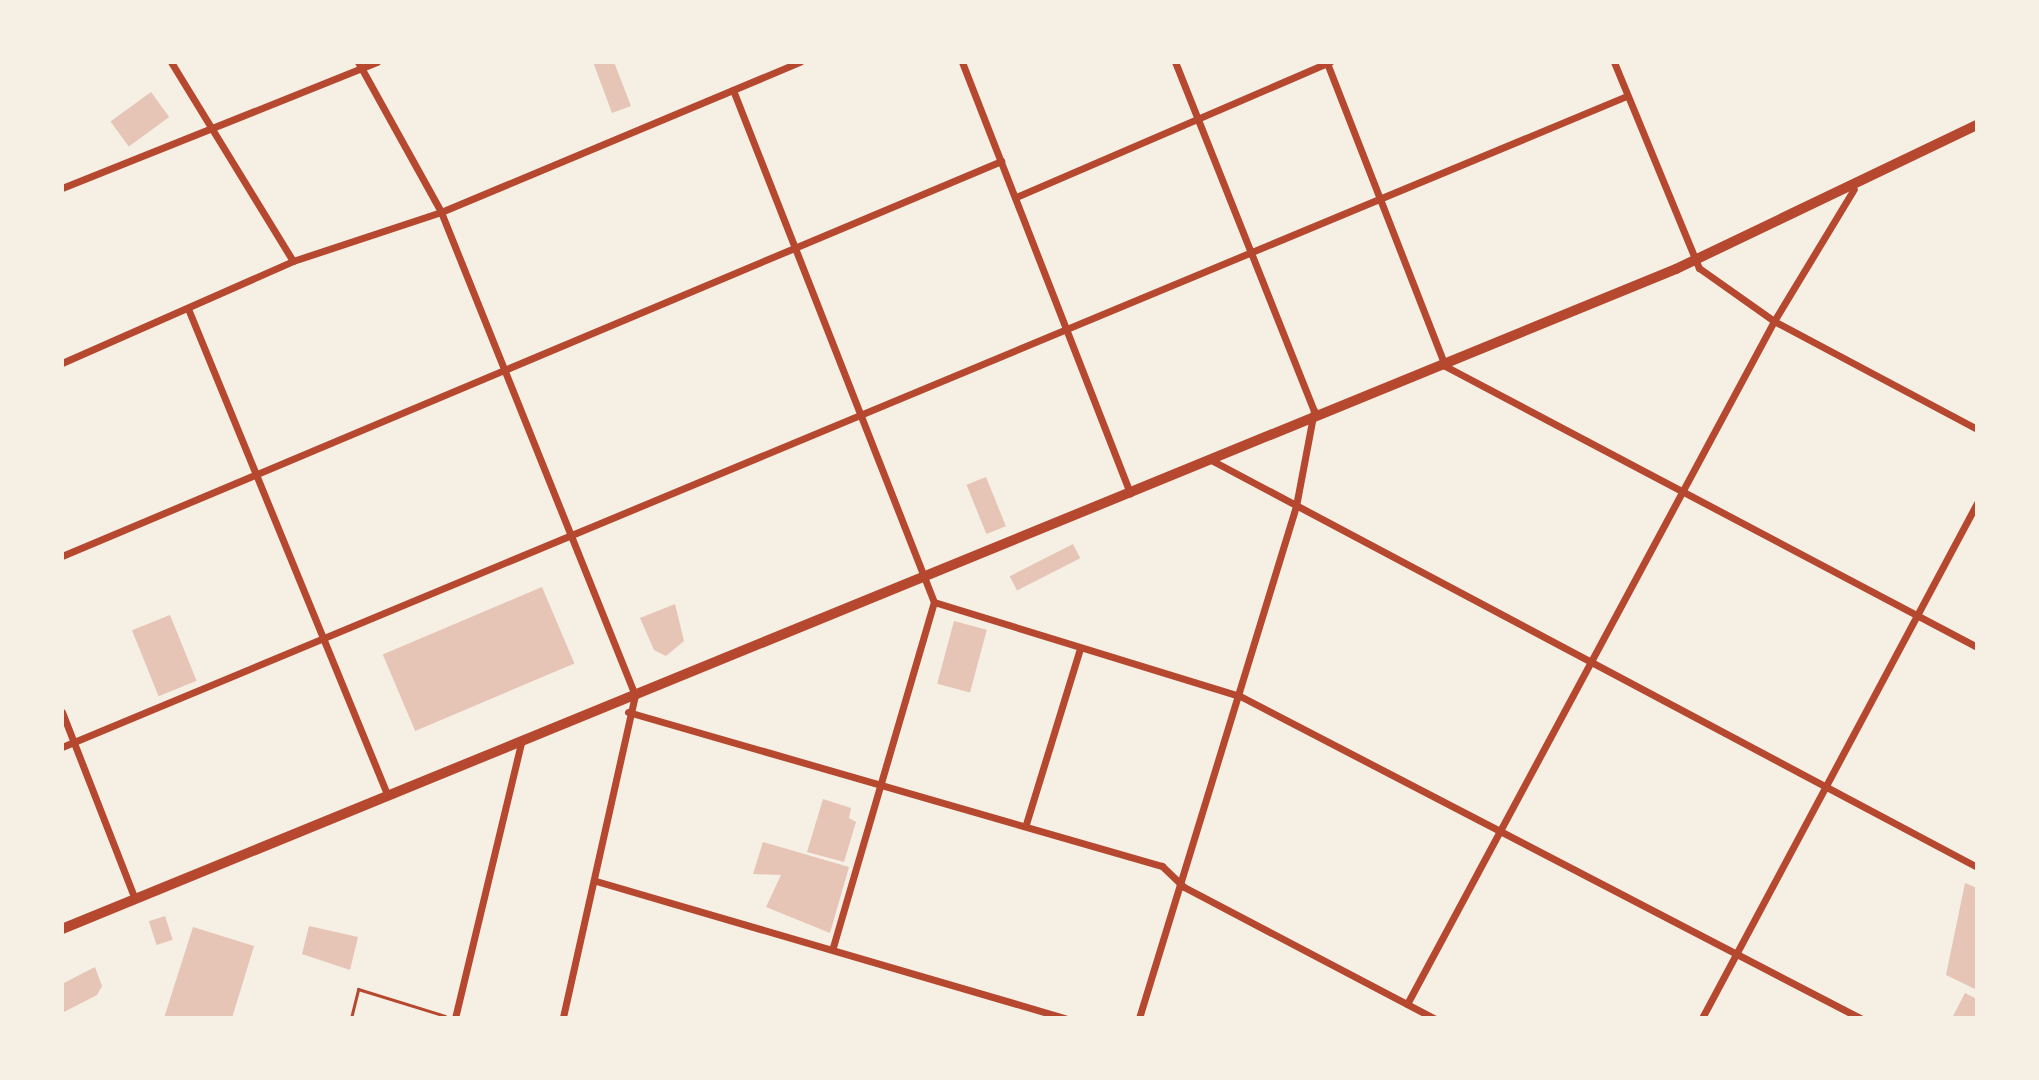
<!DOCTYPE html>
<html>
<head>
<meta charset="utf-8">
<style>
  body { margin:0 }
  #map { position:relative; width:2039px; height:1080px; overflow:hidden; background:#f6efe4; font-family:"Roboto Condensed",sans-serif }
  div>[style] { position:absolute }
  .building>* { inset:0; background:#e6c5b7; transform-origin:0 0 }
  .path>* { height:3px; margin:-1.5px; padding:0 1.5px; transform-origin:1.5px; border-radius:1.5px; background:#b5482f }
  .minor>* { height:7px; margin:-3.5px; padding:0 3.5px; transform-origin:3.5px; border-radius:3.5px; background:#b5482f }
  .secondary>* { height:10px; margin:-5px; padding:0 5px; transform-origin:5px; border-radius:5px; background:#b5482f }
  span { translate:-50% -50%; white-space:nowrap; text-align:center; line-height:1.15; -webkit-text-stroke:8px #f6efe4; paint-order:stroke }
  .frame { position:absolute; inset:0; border:64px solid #f6efe4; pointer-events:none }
</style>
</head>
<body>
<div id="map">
  <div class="building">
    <div style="clip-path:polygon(593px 62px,614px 62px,631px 106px,612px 113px)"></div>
    <div style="left:151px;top:92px;width:31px;height:50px;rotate:54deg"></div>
    <div style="left:986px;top:477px;width:53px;height:21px;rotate:68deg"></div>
    <div style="left:1073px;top:544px;width:16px;height:71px;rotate:63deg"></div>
    <div style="left:542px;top:587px;width:83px;height:173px;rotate:67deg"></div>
    <div style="clip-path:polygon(675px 604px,684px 641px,666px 656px,654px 650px,640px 618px)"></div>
    <div style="left:170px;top:615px;width:71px;height:41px;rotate:68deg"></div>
    <div style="left:954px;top:621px;width:34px;height:65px;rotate:15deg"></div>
    <div style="clip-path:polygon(823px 799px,851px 808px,849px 818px,856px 822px,844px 862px,807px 852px)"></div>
    <div style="clip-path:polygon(763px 842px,849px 867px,830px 933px,766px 907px,781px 875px,753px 874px)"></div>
    <div style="clip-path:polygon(1965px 883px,1977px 888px,1977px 990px,1946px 975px)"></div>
    <div style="left:165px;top:916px;width:25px;height:17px;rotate:72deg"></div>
    <div style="clip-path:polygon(309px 926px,358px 937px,350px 970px,302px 954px)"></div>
    <div style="clip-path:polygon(193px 927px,254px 946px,232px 1018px,164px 1018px)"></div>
    <div style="clip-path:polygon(95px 967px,102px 986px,97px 995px,62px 1013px,62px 984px)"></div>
    <div style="clip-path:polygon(1965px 993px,1977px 999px,1977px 1018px,1952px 1018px)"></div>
  </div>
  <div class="path">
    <div style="left:351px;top:1018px;width:30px;rotate:-76deg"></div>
    <div style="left:358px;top:989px;width:91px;rotate:17.2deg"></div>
  </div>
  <div class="minor">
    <div style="left:171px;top:62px;width:233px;rotate:58.5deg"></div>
    <div style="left:358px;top:62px;width:171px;rotate:61deg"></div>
    <div style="left:441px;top:212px;width:521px;rotate:68.12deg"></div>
    <div style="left:635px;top:695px;width:331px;rotate:102.6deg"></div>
    <div style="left:962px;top:62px;width:463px;rotate:68.7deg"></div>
    <div style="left:1614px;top:62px;width:223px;rotate:67.6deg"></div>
    <div style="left:1699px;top:268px;width:92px;rotate:35.2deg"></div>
    <div style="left:1774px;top:321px;width:230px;rotate:28deg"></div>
    <div style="left:1327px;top:63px;width:325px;rotate:68.7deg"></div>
    <div style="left:1445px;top:366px;width:602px;rotate:27.84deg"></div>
    <div style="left:733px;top:90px;width:550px;rotate:68.57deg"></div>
    <div style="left:934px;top:602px;width:320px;rotate:17.1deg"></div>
    <div style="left:1240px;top:696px;width:699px;rotate:27.45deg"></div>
    <div style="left:62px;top:188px;width:339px;rotate:-21.8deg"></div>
    <div style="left:1016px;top:197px;width:342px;rotate:-23.3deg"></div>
    <div style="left:189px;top:311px;width:522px;rotate:67.71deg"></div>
    <div style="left:62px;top:363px;width:253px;rotate:-23.8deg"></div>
    <div style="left:293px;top:261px;width:156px;rotate:-18.3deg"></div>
    <div style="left:441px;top:212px;width:389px;rotate:-22.7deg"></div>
    <div style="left:1211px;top:460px;width:867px;rotate:27.98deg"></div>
    <div style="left:62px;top:556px;width:1019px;rotate:-22.81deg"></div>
    <div style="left:62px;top:712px;width:201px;rotate:68.7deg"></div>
    <div style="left:628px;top:712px;width:556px;rotate:16.09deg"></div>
    <div style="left:1162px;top:866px;width:30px;rotate:44deg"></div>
    <div style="left:1184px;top:887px;width:282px;rotate:27.7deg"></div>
    <div style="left:62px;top:747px;width:1695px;rotate:-22.59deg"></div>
    <div style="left:1026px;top:824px;width:184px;rotate:-72.9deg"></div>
    <div style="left:596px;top:881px;width:489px;rotate:16.3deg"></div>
    <div style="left:833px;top:947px;width:359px;rotate:-73.7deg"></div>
    <div style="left:1407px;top:1004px;width:775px;rotate:-61.75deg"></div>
    <div style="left:1774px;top:321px;width:154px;rotate:-58.8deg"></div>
    <div style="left:455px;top:1018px;width:282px;rotate:-76.5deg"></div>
    <div style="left:1139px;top:1018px;width:536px;rotate:-72.95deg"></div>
    <div style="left:1296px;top:506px;width:97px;rotate:-79.3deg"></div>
    <div style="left:1314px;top:411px;width:376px;rotate:-111.7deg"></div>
    <div style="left:1702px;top:1018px;width:584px;rotate:-61.9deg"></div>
  </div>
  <div class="secondary">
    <div style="left:62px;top:929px;width:1744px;rotate:-22.24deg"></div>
    <div style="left:1676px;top:269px;width:334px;rotate:-25.6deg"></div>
  </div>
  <div class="frame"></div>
</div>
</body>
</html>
